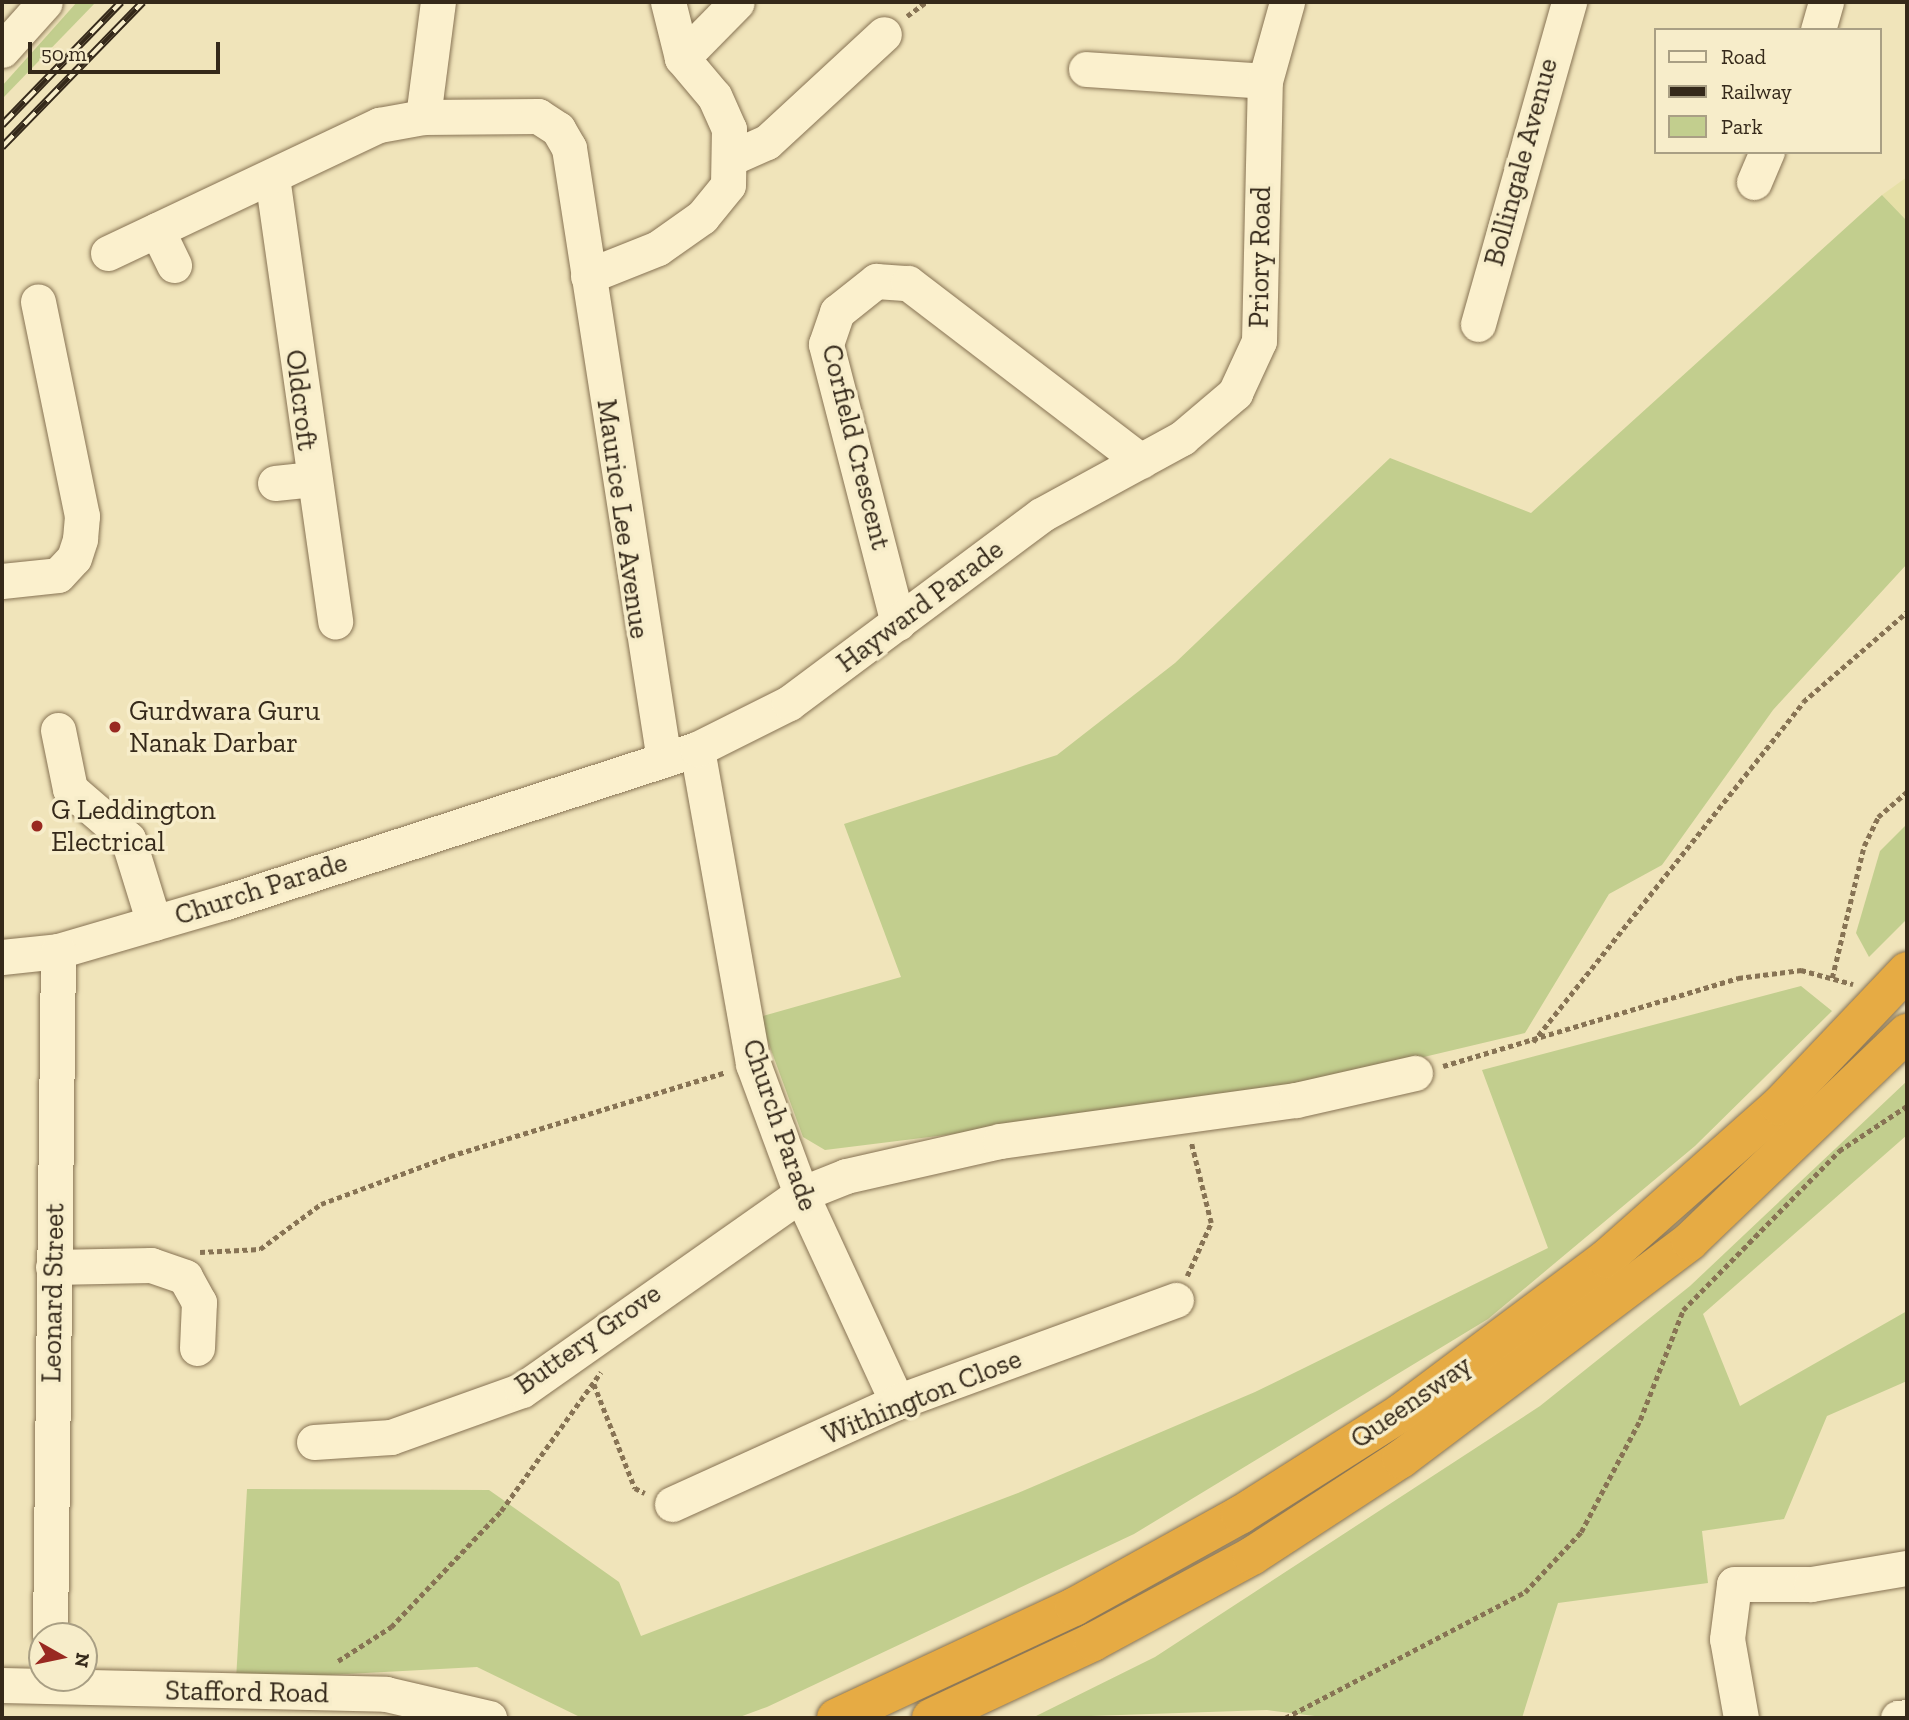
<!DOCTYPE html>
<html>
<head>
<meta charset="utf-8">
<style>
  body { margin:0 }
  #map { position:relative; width:1909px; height:1720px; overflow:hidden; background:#f0e4ba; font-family:"Zilla Slab",serif }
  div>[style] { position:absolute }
  .farmland>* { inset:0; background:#e6e0a7 }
  .green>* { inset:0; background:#c2ce8e }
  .path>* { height:4.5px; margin-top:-2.25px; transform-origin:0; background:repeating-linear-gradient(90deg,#877354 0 5px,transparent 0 8.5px) }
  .roads { filter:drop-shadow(0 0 2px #877354) drop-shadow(0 0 2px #877354) }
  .minor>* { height:35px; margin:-17.5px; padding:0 17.5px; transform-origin:17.5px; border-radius:17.5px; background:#fbf0cd }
  .highway>* { height:38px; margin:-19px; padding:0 19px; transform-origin:19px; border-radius:19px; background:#e6ab44 }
  .rail>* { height:8px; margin-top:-4px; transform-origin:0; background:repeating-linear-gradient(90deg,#f7edca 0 16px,#35291a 0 32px); box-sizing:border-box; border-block:2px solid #35291a }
  .dots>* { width:19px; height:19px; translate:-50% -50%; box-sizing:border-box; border:4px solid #f7edca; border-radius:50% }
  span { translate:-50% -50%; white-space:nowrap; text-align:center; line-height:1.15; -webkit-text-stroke:7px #f7edca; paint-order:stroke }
  .street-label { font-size:28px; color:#35291a }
  .poi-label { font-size:28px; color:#35291a }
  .left { translate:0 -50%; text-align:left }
  .frame { position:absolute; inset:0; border:4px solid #35291a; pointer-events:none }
  .legend { position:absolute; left:1654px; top:28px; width:228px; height:126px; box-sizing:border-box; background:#f7edca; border:2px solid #a99f84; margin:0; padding:9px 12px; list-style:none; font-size:21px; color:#35291a }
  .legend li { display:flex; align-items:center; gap:14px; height:35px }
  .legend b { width:35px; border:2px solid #a99f84 }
  .north { position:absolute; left:28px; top:1622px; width:70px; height:70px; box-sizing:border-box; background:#f7edca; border:2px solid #a99f84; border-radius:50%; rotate:99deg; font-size:19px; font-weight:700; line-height:28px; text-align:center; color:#35291a }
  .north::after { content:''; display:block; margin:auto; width:24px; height:32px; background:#992921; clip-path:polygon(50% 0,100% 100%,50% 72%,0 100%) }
  .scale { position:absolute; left:28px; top:42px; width:192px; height:32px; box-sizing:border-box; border:4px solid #35291a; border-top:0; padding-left:9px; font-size:21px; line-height:24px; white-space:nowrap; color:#35291a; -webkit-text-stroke:5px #f7edca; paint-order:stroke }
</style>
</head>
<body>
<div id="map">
  <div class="farmland">
    <div style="clip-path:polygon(1907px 177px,1907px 221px,1882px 195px)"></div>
  </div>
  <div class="green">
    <div style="clip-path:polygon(77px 2px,96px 2px,2px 99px,2px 86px)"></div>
    <div style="clip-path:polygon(1882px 195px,1907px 221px,1907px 564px,1773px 710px,1662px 865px,1609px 894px,1525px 1033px,1259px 1096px,825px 1150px,803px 1137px,759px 1017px,901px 977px,844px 824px,1057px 755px,1175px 663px,1390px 458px,1531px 513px)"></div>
    <div style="clip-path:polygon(1907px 824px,1907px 919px,1869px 957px,1856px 933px,1880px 851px)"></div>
    <div style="clip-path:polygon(1801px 986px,1832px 1011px,1695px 1146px,1488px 1319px,1134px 1534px,767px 1707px,737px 1718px,582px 1718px,477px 1667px,236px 1680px,247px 1489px,489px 1490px,619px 1582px,641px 1636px,1018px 1493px,1255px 1392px,1548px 1248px,1482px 1070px)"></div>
    <div style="clip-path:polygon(1907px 1081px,1907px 1135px,1703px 1314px,1740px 1406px,1907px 1311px,1907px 1381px,1827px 1416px,1784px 1519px,1702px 1531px,1708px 1583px,1558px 1603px,1522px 1718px,1331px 1718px,1267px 1710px,1032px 1718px,1155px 1657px,1540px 1406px,1690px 1286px)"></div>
  </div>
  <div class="path">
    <div style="left:907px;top:16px;width:24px;rotate:-36deg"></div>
    <div style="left:1832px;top:978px;width:136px;rotate:-76.4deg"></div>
    <div style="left:1864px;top:846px;width:32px;rotate:-64deg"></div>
    <div style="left:1878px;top:817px;width:38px;rotate:-41deg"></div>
    <div style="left:1533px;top:1042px;width:434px;rotate:-51.5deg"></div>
    <div style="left:1803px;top:702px;width:138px;rotate:-40.9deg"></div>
    <div style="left:1443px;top:1066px;width:308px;rotate:-16.6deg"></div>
    <div style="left:1738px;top:978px;width:64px;rotate:-7.2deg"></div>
    <div style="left:1801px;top:970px;width:54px;rotate:15.1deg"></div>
    <div style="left:200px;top:1252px;width:60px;rotate:-2.9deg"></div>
    <div style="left:260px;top:1249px;width:76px;rotate:-36.4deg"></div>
    <div style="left:321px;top:1204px;width:138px;rotate:-20.4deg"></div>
    <div style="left:450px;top:1156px;width:288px;rotate:-16.9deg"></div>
    <div style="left:1187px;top:1276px;width:58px;rotate:-65.6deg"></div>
    <div style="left:1211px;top:1223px;width:83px;rotate:-103.9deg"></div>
    <div style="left:594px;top:1384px;width:112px;rotate:68.5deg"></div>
    <div style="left:635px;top:1488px;width:11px;rotate:27deg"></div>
    <div style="left:338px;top:1661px;width:63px;rotate:-32.7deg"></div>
    <div style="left:391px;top:1627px;width:160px;rotate:-46.5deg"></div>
    <div style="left:501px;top:1511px;width:171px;rotate:-54.3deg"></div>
    <div style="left:1285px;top:1718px;width:271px;rotate:-27.7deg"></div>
    <div style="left:1525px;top:1592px;width:82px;rotate:-47deg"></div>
    <div style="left:1581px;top:1532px;width:127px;rotate:-62.2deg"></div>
    <div style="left:1640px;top:1420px;width:118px;rotate:-68.6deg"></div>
    <div style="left:1683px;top:1310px;width:223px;rotate:-45.5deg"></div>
    <div style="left:1839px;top:1151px;width:82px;rotate:-33.5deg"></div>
  </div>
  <div class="roads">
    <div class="minor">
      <div style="left:1818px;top:30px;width:29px;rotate:-74deg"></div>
      <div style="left:2px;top:50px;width:64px;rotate:-48.1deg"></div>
      <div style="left:682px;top:58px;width:78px;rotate:-45.5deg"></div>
      <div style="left:1086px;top:69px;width:179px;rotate:3.8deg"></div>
      <div style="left:423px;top:117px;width:116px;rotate:-82.6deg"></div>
      <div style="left:733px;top:157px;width:37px;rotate:-24deg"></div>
      <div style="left:767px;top:142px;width:159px;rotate:-42.7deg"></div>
      <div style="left:272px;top:177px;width:449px;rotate:81.9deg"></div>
      <div style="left:1754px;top:182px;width:33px;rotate:-67deg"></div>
      <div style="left:157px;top:230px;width:39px;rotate:64deg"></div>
      <div style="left:108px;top:253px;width:300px;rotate:-25.3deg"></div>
      <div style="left:379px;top:125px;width:45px;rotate:-10.3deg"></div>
      <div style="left:423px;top:117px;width:115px;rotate:-0.5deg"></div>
      <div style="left:538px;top:116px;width:24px;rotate:33deg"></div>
      <div style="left:558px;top:129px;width:22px;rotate:60deg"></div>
      <div style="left:569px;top:148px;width:619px;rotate:81.18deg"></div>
      <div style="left:588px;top:276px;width:75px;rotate:-21.8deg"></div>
      <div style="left:658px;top:248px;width:54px;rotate:-35.2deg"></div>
      <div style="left:702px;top:217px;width:41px;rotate:-50.9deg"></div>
      <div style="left:728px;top:185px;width:56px;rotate:-89deg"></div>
      <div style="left:729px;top:129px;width:36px;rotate:-114deg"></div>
      <div style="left:714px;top:96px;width:50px;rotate:-130.1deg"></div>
      <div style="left:682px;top:58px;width:58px;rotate:-104deg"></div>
      <div style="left:1478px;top:324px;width:335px;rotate:-74.2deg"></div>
      <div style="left:275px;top:483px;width:36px;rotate:-6deg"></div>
      <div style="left:2px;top:581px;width:56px;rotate:-6.1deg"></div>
      <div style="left:58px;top:575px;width:23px;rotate:-47deg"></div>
      <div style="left:74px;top:558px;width:20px;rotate:-72deg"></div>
      <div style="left:80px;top:539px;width:23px;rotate:-85deg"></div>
      <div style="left:82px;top:516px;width:219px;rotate:-101.6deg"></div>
      <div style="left:898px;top:623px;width:288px;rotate:-104.5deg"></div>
      <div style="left:826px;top:344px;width:34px;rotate:-71deg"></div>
      <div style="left:837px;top:312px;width:50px;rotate:-38.5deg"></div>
      <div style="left:876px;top:281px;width:32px;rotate:4deg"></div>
      <div style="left:908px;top:283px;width:293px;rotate:37.4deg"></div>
      <div style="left:58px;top:730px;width:60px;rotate:78.5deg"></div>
      <div style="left:70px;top:789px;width:77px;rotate:40.8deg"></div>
      <div style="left:128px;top:839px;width:88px;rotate:72.8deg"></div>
      <div style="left:697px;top:749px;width:320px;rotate:79.9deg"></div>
      <div style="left:753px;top:1064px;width:139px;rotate:69.7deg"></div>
      <div style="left:801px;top:1194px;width:229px;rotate:65.2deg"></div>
      <div style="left:2px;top:957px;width:56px;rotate:-6.1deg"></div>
      <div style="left:58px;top:951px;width:175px;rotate:-16.3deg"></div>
      <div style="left:226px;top:902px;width:495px;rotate:-18deg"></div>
      <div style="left:697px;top:749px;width:103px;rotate:-26.6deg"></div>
      <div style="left:789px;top:703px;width:314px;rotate:-36.7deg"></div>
      <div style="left:1041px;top:515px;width:161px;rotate:-28.6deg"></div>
      <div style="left:1182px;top:438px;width:70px;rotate:-40.3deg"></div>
      <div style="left:1235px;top:393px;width:57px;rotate:-65.2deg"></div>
      <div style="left:1259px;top:341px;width:260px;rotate:-88.7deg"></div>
      <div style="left:1265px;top:81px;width:82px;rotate:-74.4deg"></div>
      <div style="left:53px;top:1267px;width:98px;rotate:-1.2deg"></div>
      <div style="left:151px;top:1265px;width:36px;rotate:19deg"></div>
      <div style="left:185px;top:1277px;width:29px;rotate:61deg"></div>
      <div style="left:199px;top:1302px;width:46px;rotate:92.5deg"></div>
      <div style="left:314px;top:1442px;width:77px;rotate:-3.7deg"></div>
      <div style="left:391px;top:1437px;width:139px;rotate:-19.7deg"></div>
      <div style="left:522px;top:1390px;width:341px;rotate:-35.1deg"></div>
      <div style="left:801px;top:1194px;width:48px;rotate:-21.8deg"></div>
      <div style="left:846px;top:1176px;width:158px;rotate:-12.8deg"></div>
      <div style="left:1000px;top:1141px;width:299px;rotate:-7.9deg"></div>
      <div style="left:1296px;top:1100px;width:122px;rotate:-12.8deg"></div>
      <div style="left:672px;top:1504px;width:247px;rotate:-24.4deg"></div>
      <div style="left:897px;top:1402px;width:297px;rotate:-20.1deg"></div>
      <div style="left:50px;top:1636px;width:685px;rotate:-89.33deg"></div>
      <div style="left:2px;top:1685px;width:384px;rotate:1.3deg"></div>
      <div style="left:386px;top:1694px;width:106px;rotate:13.1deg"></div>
      <div style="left:1741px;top:1718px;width:80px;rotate:-100deg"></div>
      <div style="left:1727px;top:1639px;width:55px;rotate:-82.7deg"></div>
      <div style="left:1734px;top:1584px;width:77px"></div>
      <div style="left:1811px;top:1584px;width:97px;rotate:-9.5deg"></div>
      <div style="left:1898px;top:1718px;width:9px;rotate:-6deg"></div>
    </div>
    <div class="highway">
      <div style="left:836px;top:1718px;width:263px;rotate:-25deg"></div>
      <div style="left:1074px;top:1607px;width:190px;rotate:-29deg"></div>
      <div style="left:1240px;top:1515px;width:192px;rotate:-32.4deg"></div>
      <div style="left:1402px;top:1412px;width:255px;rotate:-36.9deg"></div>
      <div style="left:1606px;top:1259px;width:231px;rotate:-41.5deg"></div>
      <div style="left:1779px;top:1106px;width:186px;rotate:-46.5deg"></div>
      <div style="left:931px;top:1718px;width:179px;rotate:-25.1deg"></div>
      <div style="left:1093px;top:1642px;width:181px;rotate:-28.4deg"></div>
      <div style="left:1252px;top:1556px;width:178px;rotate:-33.1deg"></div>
      <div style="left:1401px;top:1459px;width:362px;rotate:-37deg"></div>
      <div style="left:1690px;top:1241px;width:301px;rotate:-43.8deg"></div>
    </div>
  </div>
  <div class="rail">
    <div style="left:2px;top:125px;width:171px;rotate:-45.9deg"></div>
    <div style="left:2px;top:147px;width:202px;rotate:-45.8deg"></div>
  </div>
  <div class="dots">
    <div style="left:115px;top:727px;background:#992921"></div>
    <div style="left:37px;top:826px;background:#992921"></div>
  </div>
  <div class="street-label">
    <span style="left:1521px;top:162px;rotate:-75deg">Bollingale Avenue</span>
    <span style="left:1260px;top:257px;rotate:-89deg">Priory Road</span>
    <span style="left:301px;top:400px;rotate:83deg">Oldcroft</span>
    <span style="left:856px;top:447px;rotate:76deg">Corfield Crescent</span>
    <span style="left:623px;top:519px;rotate:82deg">Maurice Lee Avenue</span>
    <span style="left:920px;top:606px;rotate:-37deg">Hayward Parade</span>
    <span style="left:261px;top:889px;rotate:-18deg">Church Parade</span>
    <span style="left:780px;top:1125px;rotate:71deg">Church Parade</span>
    <span style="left:53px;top:1293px;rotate:-89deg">Leonard Street</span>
    <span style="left:588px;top:1339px;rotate:-35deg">Buttery Grove</span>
    <span style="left:922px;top:1397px;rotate:-22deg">Withington Close</span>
    <span style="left:1411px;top:1402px;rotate:-35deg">Queensway</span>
    <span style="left:247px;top:1692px;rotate:1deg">Stafford Road</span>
  </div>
  <div class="poi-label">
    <span class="left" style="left:129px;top:727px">Gurdwara Guru<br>Nanak Darbar</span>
    <span class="left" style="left:51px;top:826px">G Leddington<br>Electrical</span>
  </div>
  <div class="frame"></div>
  <ul class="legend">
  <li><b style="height:9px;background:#fbf0cd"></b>Road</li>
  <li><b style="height:9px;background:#35291a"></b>Railway</li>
  <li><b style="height:19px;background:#c2ce8e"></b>Park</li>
  </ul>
  <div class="north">N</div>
  <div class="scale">50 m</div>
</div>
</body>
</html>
